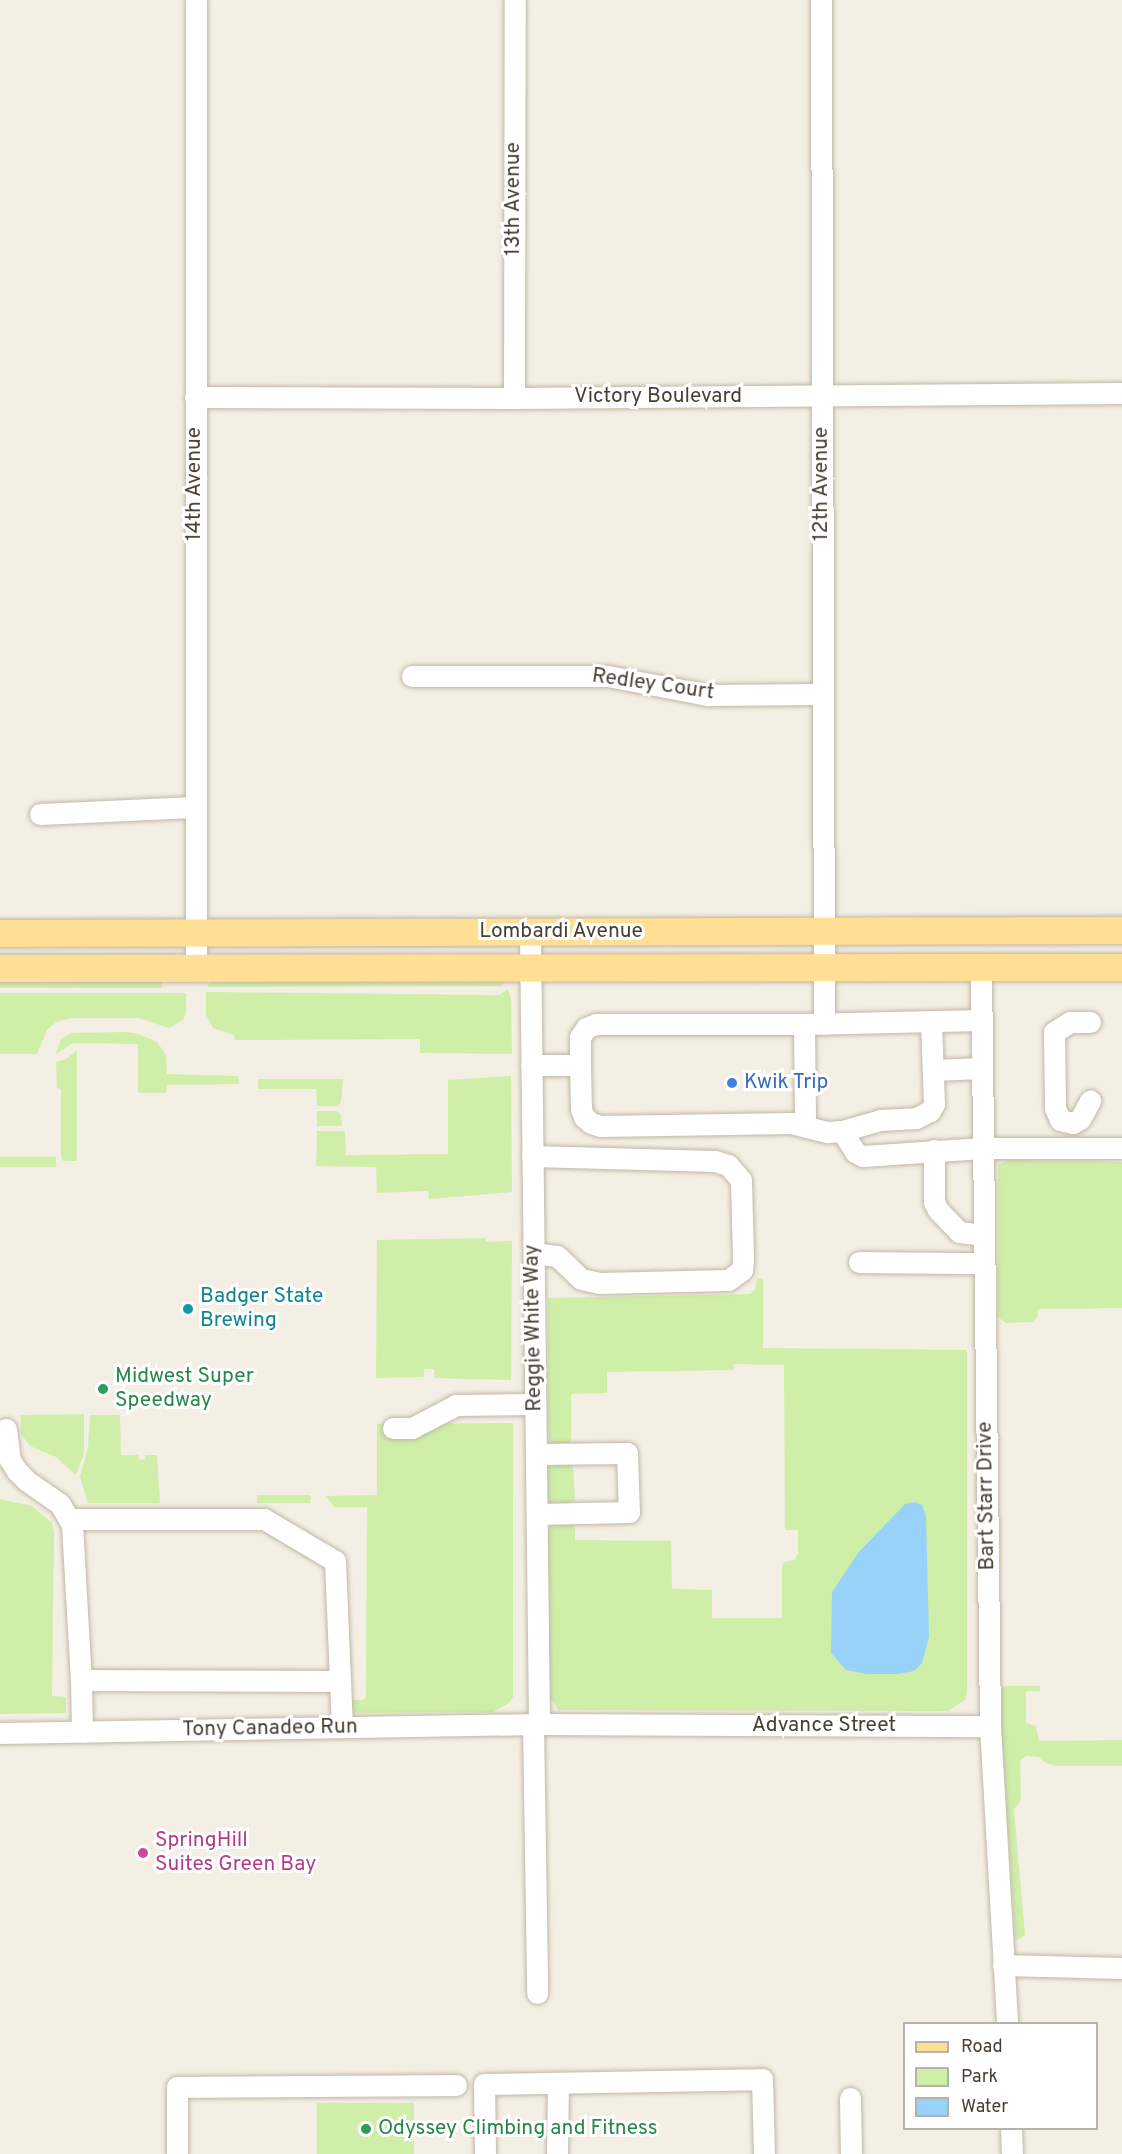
<!DOCTYPE html>
<html>
<head>
<meta charset="utf-8">
<style>
  body { margin:0 }
  #map { position:relative; width:1122px; height:2154px; overflow:hidden; background:#f4efe4; font-family:Overpass,sans-serif }
  div>[style] { position:absolute }
  .green>* { inset:0; background:#cfeea8; transform-origin:0 0 }
  .water>* { inset:0; background:#99d2f9 }
  .roads { filter:drop-shadow(0 0 2px #c1b7a6) drop-shadow(0 0 2px #c1b7a6) }
  .minor>* { height:21px; margin:-10.5px; padding:0 10.5px; transform-origin:10.5px; border-radius:10.5px; background:#fff }
  .major>* { height:27px; margin:-13.5px; padding:0 13.5px; transform-origin:13.5px; border-radius:13.5px; background:#ffdf93 }
  .dots>* { width:16px; height:16px; translate:-50% -50%; box-sizing:border-box; border:3px solid #fff; border-radius:50% }
  span { translate:-50% -50%; white-space:nowrap; text-align:center; line-height:1.15; -webkit-text-stroke:6px #fff; paint-order:stroke }
  .street-label { font-size:21px; color:#473f33 }
  .shop-label { font-size:21px; color:#366cbe }
  .left { translate:0 -50%; text-align:left }
  .culture-label { font-size:21px; color:#0d838f }
  .leisure-label { font-size:21px; color:#27864d }
  .hotel-label { font-size:21px; color:#b23c85 }
  .legend { position:absolute; left:903px; top:2022px; width:195px; height:108px; box-sizing:border-box; background:#fff; border:2px solid #b5b2ad; margin:0; padding:8px 10px; list-style:none; font-size:18px; color:#473f33 }
  .legend li { display:flex; align-items:center; gap:12px; height:30px }
  .legend b { width:30px; border:2px solid #b5b2ad }
</style>
</head>
<body>
<div id="map">
  <div class="green">
    <div style="left:0;top:980px;width:162px;height:8px"></div>
    <div style="clip-path:polygon(212px 980px,499px 980px,504px 983px,500px 986px,207px 987px)"></div>
    <div style="clip-path:polygon(508px 989px,511px 998px,512px 1054px,420px 1053px,420px 1039px,235px 1040px,234px 1035px,213px 1028px,206px 1015px,206px 992px,499px 995px)"></div>
    <div style="clip-path:polygon(0 993px,186px 993px,186px 1013px,183px 1020px,169px 1028px,139px 1018px,70px 1018px,55px 1023px,47px 1030px,37px 1054px,0 1054px)"></div>
    <div style="clip-path:polygon(125px 1032px,139px 1034px,157px 1042px,166px 1055px,167px 1074px,238px 1076px,239px 1084px,167px 1085px,166px 1093px,138px 1093px,138px 1044px,73px 1043px,56px 1054px,61px 1039px,71px 1033px)"></div>
    <div style="clip-path:polygon(77px 1050px,77px 1161px,63px 1161px,61px 1156px,61px 1089px,57px 1088px,56px 1062px,66px 1059px)"></div>
    <div style="clip-path:polygon(511px 1076px,512px 1192px,429px 1199px,428px 1191px,377px 1193px,376px 1167px,316px 1166px,317px 1131px,345px 1131px,346px 1155px,448px 1154px,448px 1080px)"></div>
    <div style="clip-path:polygon(258px 1079px,343px 1079px,341px 1102px,338px 1106px,317px 1106px,316px 1089px,258px 1089px)"></div>
    <div style="clip-path:polygon(317px 1111px,337px 1111px,341px 1115px,342px 1126px,317px 1126px)"></div>
    <div style="left:0;top:1157px;width:56px;height:10px"></div>
    <div style="clip-path:polygon(1007px 1160px,1122px 1162px,1122px 1308px,1038px 1309px,1037px 1318px,1032px 1322px,1006px 1323px,998px 1317px,998px 1165px)"></div>
    <div style="clip-path:polygon(485px 1238px,486px 1242px,512px 1241px,511px 1380px,435px 1378px,434px 1369px,424px 1369px,424px 1377px,376px 1378px,377px 1240px)"></div>
    <div style="clip-path:polygon(757px 1278px,763px 1279px,763px 1348px,967px 1350px,967px 1693px,965px 1700px,948px 1711px,559px 1710px,547px 1695px,547px 1533px,550px 1527px,557px 1524px,575px 1525px,575px 1540px,671px 1541px,672px 1589px,712px 1590px,712px 1618px,782px 1618px,782px 1566px,784px 1562px,794px 1560px,798px 1554px,798px 1530px,785px 1530px,784px 1365px,734px 1364px,733px 1370px,607px 1372px,607px 1393px,571px 1394px,571px 1448px,556px 1448px,550px 1442px,548px 1431px,548px 1298px,750px 1294px,755px 1290px)"></div>
    <div style="clip-path:polygon(84px 1414px,84px 1453px,76px 1475px,56px 1457px,30px 1446px,21px 1434px,21px 1415px)"></div>
    <div style="clip-path:polygon(90px 1415px,120px 1415px,121px 1455px,138px 1455px,139px 1460px,145px 1459px,145px 1455px,157px 1455px,160px 1503px,88px 1503px,80px 1477px,88px 1447px)"></div>
    <div style="clip-path:polygon(513px 1423px,513px 1697px,509px 1703px,493px 1712px,349px 1713px,349px 1700px,363px 1700px,366px 1697px,367px 1507px,334px 1507px,326px 1496px,377px 1495px,377px 1424px)"></div>
    <div style="clip-path:polygon(566px 1463px,573px 1466px,575px 1501px,566px 1505px,553px 1504px,548px 1499px,546px 1472px,549px 1467px)"></div>
    <div style="clip-path:polygon(257px 1495px,310px 1495px,311px 1498px,310px 1503px,257px 1503px)"></div>
    <div style="clip-path:polygon(0 1499px,32px 1506px,52px 1523px,54px 1533px,52px 1696px,66px 1697px,66px 1713px,0 1714px)"></div>
    <div style="clip-path:polygon(1007px 1686px,1040px 1686px,1040px 1691px,1026px 1691px,1026px 1723px,1036px 1726px,1039px 1741px,1122px 1740px,1122px 1766px,1056px 1766px,1044px 1762px,1039px 1757px,1026px 1756px,1020px 1761px,1021px 1800px,1014px 1810px,1025px 1935px,1020px 1939px,1015px 1940px,999px 1689px)"></div>
    <div style="left:414px;top:2103px;width:51px;height:97px;rotate:90deg"></div>
  </div>
  <div class="water">
    <div style="clip-path:polygon(914px 1502px,922px 1505px,926px 1516px,929px 1637px,922px 1663px,914px 1671px,898px 1674px,867px 1674px,846px 1670px,831px 1653px,832px 1592px,858px 1553px,905px 1504px)"></div>
  </div>
  <div class="roads">
    <div class="minor">
      <div style="left:196px;top:0;width:968px;rotate:90deg"></div>
      <div style="left:821px;top:0;width:1024px;rotate:89.83deg"></div>
      <div style="left:195px;top:397px;width:319px;rotate:0.2deg"></div>
      <div style="left:514px;top:398px;width:608px;rotate:-0.47deg"></div>
      <div style="left:514px;top:398px;width:398px;rotate:-89.9deg"></div>
      <div style="left:412px;top:676px;width:196px"></div>
      <div style="left:608px;top:676px;width:102px;rotate:10.8deg"></div>
      <div style="left:708px;top:695px;width:114px;rotate:-0.5deg"></div>
      <div style="left:40px;top:814px;width:154px;rotate:-2.6deg"></div>
      <div style="left:530px;top:932px;width:792px;rotate:89.35deg"></div>
      <div style="left:981px;top:968px;width:758px;rotate:89.32deg"></div>
      <div style="left:990px;top:1726px;width:298px;rotate:86.7deg"></div>
      <div style="left:1090px;top:1022px;width:20px;rotate:180deg"></div>
      <div style="left:1070px;top:1022px;width:19px;rotate:148deg"></div>
      <div style="left:1054px;top:1032px;width:76px;rotate:89.2deg"></div>
      <div style="left:1055px;top:1108px;width:13px;rotate:67deg"></div>
      <div style="left:1060px;top:1120px;width:13px;rotate:13deg"></div>
      <div style="left:1073px;top:1123px;width:8px;rotate:-30deg"></div>
      <div style="left:1080px;top:1119px;width:21px;rotate:-61deg"></div>
      <div style="left:804px;top:1024px;width:102px;rotate:89.4deg"></div>
      <div style="left:531px;top:1065px;width:49px"></div>
      <div style="left:580px;top:1065px;width:28px;rotate:-90deg"></div>
      <div style="left:580px;top:1037px;width:11px;rotate:-56deg"></div>
      <div style="left:586px;top:1028px;width:11px;rotate:-22deg"></div>
      <div style="left:596px;top:1024px;width:208px"></div>
      <div style="left:804px;top:1024px;width:177px;rotate:-1.3deg"></div>
      <div style="left:580px;top:1065px;width:44px;rotate:88.7deg"></div>
      <div style="left:581px;top:1109px;width:9px;rotate:69deg"></div>
      <div style="left:584px;top:1117px;width:9px;rotate:41deg"></div>
      <div style="left:591px;top:1123px;width:9px;rotate:18deg"></div>
      <div style="left:600px;top:1126px;width:191px;rotate:-0.9deg"></div>
      <div style="left:791px;top:1123px;width:38px;rotate:14deg"></div>
      <div style="left:828px;top:1132px;width:14px;rotate:-4deg"></div>
      <div style="left:842px;top:1131px;width:40px;rotate:-16deg"></div>
      <div style="left:880px;top:1120px;width:36px;rotate:-3deg"></div>
      <div style="left:916px;top:1118px;width:16px;rotate:-27deg"></div>
      <div style="left:930px;top:1111px;width:8px;rotate:-60deg"></div>
      <div style="left:934px;top:1104px;width:83px;rotate:-92.1deg"></div>
      <div style="left:933px;top:1070px;width:49px;rotate:-2.3deg"></div>
      <div style="left:842px;top:1131px;width:25px;rotate:58deg"></div>
      <div style="left:855px;top:1152px;width:9px;rotate:27deg"></div>
      <div style="left:863px;top:1156px;width:120px;rotate:-3.8deg"></div>
      <div style="left:983px;top:1148px;width:139px"></div>
      <div style="left:934px;top:1150px;width:52px;rotate:90deg"></div>
      <div style="left:934px;top:1202px;width:9px;rotate:63deg"></div>
      <div style="left:938px;top:1210px;width:30px;rotate:46deg"></div>
      <div style="left:959px;top:1232px;width:25px;rotate:7deg"></div>
      <div style="left:532px;top:1156px;width:183px;rotate:1.6deg"></div>
      <div style="left:715px;top:1161px;width:14px;rotate:17deg"></div>
      <div style="left:728px;top:1165px;width:20px;rotate:49deg"></div>
      <div style="left:741px;top:1180px;width:79px;rotate:88.5deg"></div>
      <div style="left:743px;top:1259px;width:11px;rotate:95deg"></div>
      <div style="left:742px;top:1270px;width:17px;rotate:144deg"></div>
      <div style="left:728px;top:1280px;width:129px;rotate:178.7deg"></div>
      <div style="left:599px;top:1283px;width:18px;rotate:-167deg"></div>
      <div style="left:581px;top:1279px;width:33px;rotate:-136deg"></div>
      <div style="left:557px;top:1256px;width:23px;rotate:-173deg"></div>
      <div style="left:859px;top:1262px;width:125px;rotate:0.5deg"></div>
      <div style="left:393px;top:1428px;width:19px"></div>
      <div style="left:412px;top:1428px;width:50px;rotate:-27.6deg"></div>
      <div style="left:456px;top:1405px;width:79px;rotate:-0.7deg"></div>
      <div style="left:6px;top:1429px;width:31px;rotate:83deg"></div>
      <div style="left:10px;top:1460px;width:13px;rotate:58deg"></div>
      <div style="left:17px;top:1471px;width:14px;rotate:45deg"></div>
      <div style="left:27px;top:1481px;width:40px;rotate:34.9deg"></div>
      <div style="left:60px;top:1504px;width:24px;rotate:60deg"></div>
      <div style="left:72px;top:1525px;width:155px;rotate:86.7deg"></div>
      <div style="left:536px;top:1454px;width:91px;rotate:-0.6deg"></div>
      <div style="left:627px;top:1453px;width:59px;rotate:88.1deg"></div>
      <div style="left:629px;top:1512px;width:92px;rotate:178.8deg"></div>
      <div style="left:70px;top:1519px;width:194px"></div>
      <div style="left:264px;top:1519px;width:82px;rotate:30.6deg"></div>
      <div style="left:335px;top:1561px;width:120px;rotate:87.6deg"></div>
      <div style="left:533px;top:1724px;width:269px;rotate:89.1deg"></div>
      <div style="left:82px;top:1732px;width:52px;rotate:-91.1deg"></div>
      <div style="left:81px;top:1680px;width:259px;rotate:0.2deg"></div>
      <div style="left:340px;top:1681px;width:46px;rotate:87.5deg"></div>
      <div style="left:0;top:1733px;width:539px;rotate:-0.96deg"></div>
      <div style="left:539px;top:1724px;width:451px;rotate:0.3deg"></div>
      <div style="left:1003px;top:1965px;width:119px;rotate:1.4deg"></div>
      <div style="left:850px;top:2098px;width:56px;rotate:89deg"></div>
      <div style="left:1011px;top:2128px;width:26px;rotate:88deg"></div>
      <div style="left:177px;top:2154px;width:67px;rotate:-90deg"></div>
      <div style="left:177px;top:2087px;width:279px;rotate:-0.4deg"></div>
      <div style="left:485px;top:2154px;width:70px;rotate:-90.8deg"></div>
      <div style="left:484px;top:2084px;width:278px;rotate:-1deg"></div>
      <div style="left:762px;top:2079px;width:75px;rotate:88.5deg"></div>
      <div style="left:557px;top:2154px;width:71px;rotate:-89.2deg"></div>
    </div>
    <div class="major">
      <div style="left:0;top:933px;width:1122px;rotate:-0.15deg"></div>
      <div style="left:0;top:968px;width:1122px;rotate:-0.05deg"></div>
    </div>
  </div>
  <div class="dots">
    <div style="left:732px;top:1083px;background:#3f7fe0"></div>
    <div style="left:188px;top:1309px;background:#0f9aa8"></div>
    <div style="left:103px;top:1389px;background:#2e9e5b"></div>
    <div style="left:143px;top:1853px;background:#d1479c"></div>
    <div style="left:366px;top:2129px;background:#2e9e5b"></div>
  </div>
  <div class="street-label">
    <span style="left:514px;top:199px;rotate:-90deg">13th Avenue</span>
    <span style="left:658px;top:397px">Victory Boulevard</span>
    <span style="left:195px;top:484px;rotate:-90deg">14th Avenue</span>
    <span style="left:822px;top:484px;rotate:-90deg">12th Avenue</span>
    <span style="left:653px;top:685px;rotate:8deg">Redley Court</span>
    <span style="left:561px;top:932px">Lombardi Avenue</span>
    <span style="left:534px;top:1328px;rotate:-91deg">Reggie White Way</span>
    <span style="left:987px;top:1496px;rotate:-91deg">Bart Starr Drive</span>
    <span style="left:824px;top:1726px">Advance Street</span>
    <span style="left:270px;top:1729px;rotate:-1deg">Tony Canadeo Run</span>
  </div>
  <div class="shop-label">
    <span class="left" style="left:744px;top:1083px">Kwik Trip</span>
  </div>
  <div class="culture-label">
    <span class="left" style="left:200px;top:1309px">Badger State<br>Brewing</span>
  </div>
  <div class="leisure-label">
    <span class="left" style="left:115px;top:1389px">Midwest Super<br>Speedway</span>
    <span class="left" style="left:378px;top:2129px">Odyssey Climbing and Fitness</span>
  </div>
  <div class="hotel-label">
    <span class="left" style="left:155px;top:1853px">SpringHill<br>Suites Green Bay</span>
  </div>
  <ul class="legend">
  <li><b style="height:8px;background:#ffdf93"></b>Road</li>
  <li><b style="height:16px;background:#cfeea8"></b>Park</li>
  <li><b style="height:16px;background:#99d2f9"></b>Water</li>
  </ul>
</div>
</body>
</html>
